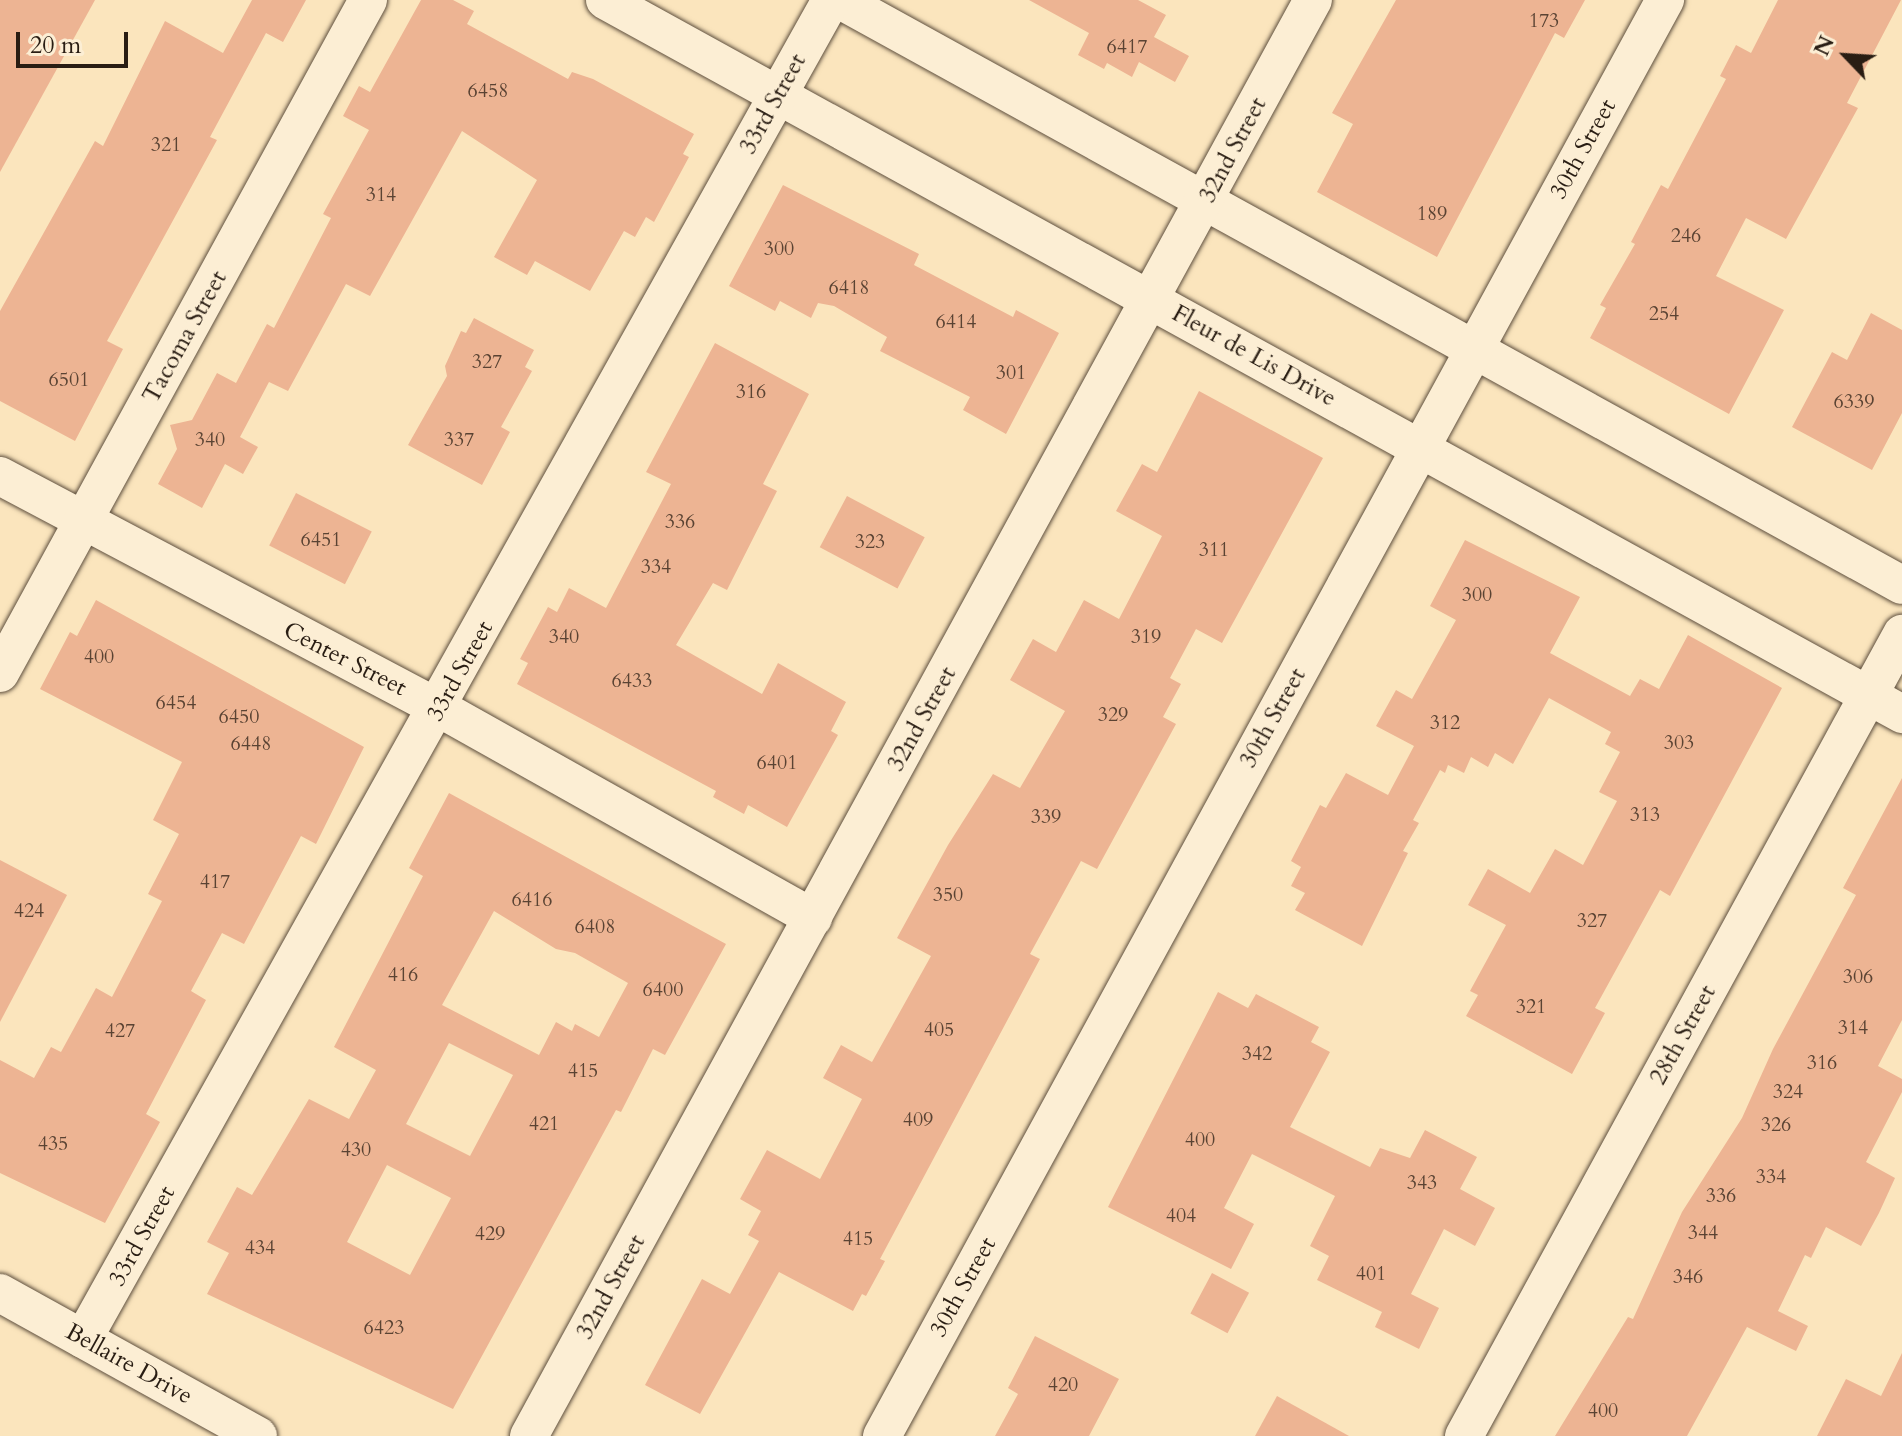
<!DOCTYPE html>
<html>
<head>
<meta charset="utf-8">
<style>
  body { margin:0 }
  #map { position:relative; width:1902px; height:1436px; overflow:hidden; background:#fbe5bd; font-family:Cardo,serif }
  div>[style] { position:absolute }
  .building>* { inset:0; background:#edb493; transform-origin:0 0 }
  .roads { filter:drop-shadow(0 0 2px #5e4f3e) drop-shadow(0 0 2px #5e4f3e) }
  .minor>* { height:38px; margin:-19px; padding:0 19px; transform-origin:19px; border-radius:19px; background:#fceed4 }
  span { translate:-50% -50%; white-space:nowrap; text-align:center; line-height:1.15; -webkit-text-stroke:6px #fceed4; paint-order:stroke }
  .number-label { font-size:20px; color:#5a4333 }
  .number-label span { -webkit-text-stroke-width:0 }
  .street-label { font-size:24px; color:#291d13 }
  .north { position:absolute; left:1806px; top:16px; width:80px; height:80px; -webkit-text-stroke:6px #fceed4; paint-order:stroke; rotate:295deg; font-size:22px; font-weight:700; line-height:32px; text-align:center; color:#291d13 }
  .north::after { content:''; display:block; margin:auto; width:28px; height:36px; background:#291d13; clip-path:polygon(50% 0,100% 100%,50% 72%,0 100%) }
  .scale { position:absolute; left:16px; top:32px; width:112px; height:36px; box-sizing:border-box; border:4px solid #291d13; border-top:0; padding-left:10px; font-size:24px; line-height:28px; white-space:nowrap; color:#291d13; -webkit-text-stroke:6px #fceed4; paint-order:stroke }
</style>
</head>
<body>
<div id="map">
  <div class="building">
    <div style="clip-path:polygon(0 0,95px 0,0 172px)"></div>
    <div style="clip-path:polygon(252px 0,306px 0,283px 42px,266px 33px,210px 137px,217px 140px,107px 341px,123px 349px,75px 441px,0 401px,0 311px,95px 141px,103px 146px,165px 21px,223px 53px)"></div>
    <div style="clip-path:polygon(421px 0,453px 0,474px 11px,467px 24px,568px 79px,572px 72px,593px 79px,694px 134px,683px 154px,689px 157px,654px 222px,646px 217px,635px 237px,624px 231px,590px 291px,535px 261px,527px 275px,494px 257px,537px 180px,462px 131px,370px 296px,346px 284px,288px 391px,269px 382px,240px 437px,258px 447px,243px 474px,225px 464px,202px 508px,158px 484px,177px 449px,170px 425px,192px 420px,217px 373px,236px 383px,267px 324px,274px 328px,331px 218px,323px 214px,369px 130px,343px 116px,359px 86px,370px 92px)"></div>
    <div style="clip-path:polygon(1029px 0,1138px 0,1166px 15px,1154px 37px,1189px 56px,1175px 82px,1139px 62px,1132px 77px,1107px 63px,1104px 69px,1078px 55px,1089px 33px)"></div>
    <div style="clip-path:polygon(1396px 0,1585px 0,1564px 38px,1555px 33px,1437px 257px,1317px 192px,1353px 124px,1332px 113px)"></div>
    <div style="clip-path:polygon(1778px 0,1901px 0,1847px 103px,1858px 108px,1786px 239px,1746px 218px,1716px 276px,1784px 310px,1729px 414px,1590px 338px,1606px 308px,1600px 305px,1635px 244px,1631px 242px,1661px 185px,1668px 189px,1726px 79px,1720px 76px,1736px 45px,1751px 53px)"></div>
    <div style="clip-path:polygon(783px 185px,919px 254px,914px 265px,1013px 317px,1016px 310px,1059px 333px,1006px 434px,963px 410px,970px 397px,880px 351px,887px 337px,834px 306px,818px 303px,811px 318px,780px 301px,775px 311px,729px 286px)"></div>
    <div style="clip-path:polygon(1871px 313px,1902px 330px,1902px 413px,1872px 470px,1792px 427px,1832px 352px,1847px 360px)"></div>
    <div style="clip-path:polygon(474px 318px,534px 350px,525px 367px,532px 371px,501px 427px,510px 432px,482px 485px,408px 445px,447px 376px,445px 366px,461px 331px,466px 333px)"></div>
    <div style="clip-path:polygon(715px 343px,809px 394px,763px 484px,777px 491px,727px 590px,713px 583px,676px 645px,762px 694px,778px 663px,846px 702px,831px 731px,838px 735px,787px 827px,748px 805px,744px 814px,713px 797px,716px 791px,517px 684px,528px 663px,520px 659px,548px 607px,557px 612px,569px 588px,606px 608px,671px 484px,646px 472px)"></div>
    <div style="clip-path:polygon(1199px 391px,1323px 458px,1222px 643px,1196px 629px,1170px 678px,1181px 684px,1163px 717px,1176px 724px,1097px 869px,1081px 861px,1030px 954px,1040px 959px,880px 1259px,885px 1261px,866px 1296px,862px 1294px,853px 1311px,779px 1272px,700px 1414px,645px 1385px,702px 1279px,730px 1294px,759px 1241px,748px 1235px,761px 1211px,740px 1199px,767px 1150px,820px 1179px,862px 1099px,823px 1078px,841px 1045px,872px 1062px,931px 956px,897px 938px,948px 845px,993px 774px,1020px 788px,1065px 711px,1010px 680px,1033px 639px,1056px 652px,1084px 600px,1119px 619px,1162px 536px,1116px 511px,1142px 464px,1157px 472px)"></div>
    <div style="left:296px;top:493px;width:85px;height:59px;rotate:27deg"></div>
    <div style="left:847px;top:496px;width:88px;height:58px;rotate:28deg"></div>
    <div style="clip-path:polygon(1465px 540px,1580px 597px,1550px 653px,1630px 696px,1640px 679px,1659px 689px,1688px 635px,1782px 688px,1670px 896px,1660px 890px,1595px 1008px,1605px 1013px,1572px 1074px,1466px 1016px,1478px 995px,1470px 991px,1506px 925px,1468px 905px,1488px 869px,1530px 893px,1555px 849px,1583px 865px,1617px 801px,1599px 792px,1620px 752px,1605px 744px,1611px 732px,1549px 698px,1513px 764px,1495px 753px,1488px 767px,1471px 757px,1464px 773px,1448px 765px,1445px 773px,1440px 770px,1413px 820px,1419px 823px,1403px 851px,1408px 853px,1362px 946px,1295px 910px,1305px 893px,1291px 886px,1301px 867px,1291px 861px,1320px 805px,1326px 808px,1346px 773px,1388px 795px,1414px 746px,1376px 726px,1396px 690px,1412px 699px,1456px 620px,1430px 606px)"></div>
    <div style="clip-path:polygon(96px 600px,364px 747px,316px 844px,301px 836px,244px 944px,222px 933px,191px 991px,206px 1000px,146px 1114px,160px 1122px,105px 1223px,0 1173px,0 1060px,34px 1078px,51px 1047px,61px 1052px,96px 988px,112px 997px,162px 901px,148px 894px,179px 834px,153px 820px,182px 762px,40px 689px,70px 632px,77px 636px)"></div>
    <div style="clip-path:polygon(1902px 778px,1902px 1020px,1878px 1066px,1902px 1079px,1902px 1092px,1866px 1162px,1895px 1178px,1879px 1213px,1861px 1246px,1826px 1227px,1811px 1258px,1805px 1255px,1778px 1311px,1808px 1326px,1796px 1351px,1747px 1327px,1687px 1436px,1555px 1436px,1628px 1317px,1633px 1319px,1682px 1212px,1742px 1118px,1773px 1049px,1856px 895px,1843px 888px)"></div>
    <div style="clip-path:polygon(evenodd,449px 793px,726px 944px,665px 1055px,653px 1049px,621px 1112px,616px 1110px,453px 1409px,207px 1294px,229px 1253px,207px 1242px,237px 1187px,252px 1195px,309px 1099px,349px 1119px,376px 1070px,334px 1047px,423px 876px,409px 868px,449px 793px,494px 911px,556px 949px,575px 953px,628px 983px,599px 1037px,575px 1024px,572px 1031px,556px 1022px,539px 1055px,442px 1005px,494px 911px,449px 793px,449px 1043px,513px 1075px,470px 1156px,406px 1124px,449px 1043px,449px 793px,387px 1165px,451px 1198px,410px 1275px,347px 1242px,387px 1165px)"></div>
    <div style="clip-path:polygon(0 860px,67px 895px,0 1022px)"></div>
    <div style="clip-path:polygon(1218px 992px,1248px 1008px,1256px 994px,1319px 1027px,1311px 1042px,1330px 1052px,1290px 1127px,1370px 1167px,1380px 1148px,1410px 1158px,1425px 1130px,1477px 1157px,1460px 1189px,1495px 1208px,1475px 1246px,1444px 1229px,1411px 1294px,1439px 1308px,1419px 1349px,1375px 1327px,1382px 1312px,1317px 1280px,1329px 1256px,1310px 1246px,1335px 1196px,1252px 1154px,1224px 1208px,1254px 1224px,1231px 1269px,1108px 1207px)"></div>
    <div style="left:1212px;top:1273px;width:42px;height:46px;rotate:28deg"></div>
    <div style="clip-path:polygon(1035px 1336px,1119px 1379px,1089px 1436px,995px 1436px,1018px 1394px,1008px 1388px)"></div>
    <div style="clip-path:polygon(1902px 1353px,1902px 1436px,1817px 1436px,1846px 1379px,1881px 1396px)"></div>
    <div style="clip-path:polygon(1277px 1396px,1349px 1436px,1255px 1436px)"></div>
  </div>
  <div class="roads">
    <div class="minor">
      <div style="left:605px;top:0;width:1481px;rotate:28.83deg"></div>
      <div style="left:840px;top:0;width:1212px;rotate:28.85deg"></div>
      <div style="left:0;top:476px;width:497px;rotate:27.9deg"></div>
      <div style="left:439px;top:708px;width:429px;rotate:29.3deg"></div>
      <div style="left:0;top:673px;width:767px;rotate:-61.33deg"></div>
      <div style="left:0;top:1293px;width:295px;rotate:29deg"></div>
      <div style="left:83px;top:1339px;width:1534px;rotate:-60.81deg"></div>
      <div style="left:529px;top:1436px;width:1636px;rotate:-61.37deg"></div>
      <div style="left:882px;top:1436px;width:1636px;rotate:-61.4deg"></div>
      <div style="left:1464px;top:1436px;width:914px;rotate:-61.36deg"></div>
    </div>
  </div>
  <div class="number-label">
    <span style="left:1544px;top:20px">173</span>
    <span style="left:1127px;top:46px">6417</span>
    <span style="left:488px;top:90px">6458</span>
    <span style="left:166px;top:144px">321</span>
    <span style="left:381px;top:194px">314</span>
    <span style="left:1432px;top:213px">189</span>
    <span style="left:1686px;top:235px">246</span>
    <span style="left:779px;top:248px">300</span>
    <span style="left:849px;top:287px">6418</span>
    <span style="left:1664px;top:313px">254</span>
    <span style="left:956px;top:321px">6414</span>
    <span style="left:487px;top:361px">327</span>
    <span style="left:1011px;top:372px">301</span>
    <span style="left:69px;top:379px">6501</span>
    <span style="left:751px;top:391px">316</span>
    <span style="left:1854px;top:401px">6339</span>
    <span style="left:210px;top:439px">340</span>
    <span style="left:459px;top:439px">337</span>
    <span style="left:680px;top:521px">336</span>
    <span style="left:321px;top:539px">6451</span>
    <span style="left:870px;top:541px">323</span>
    <span style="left:1214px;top:549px">311</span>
    <span style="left:656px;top:566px">334</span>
    <span style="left:1477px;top:594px">300</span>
    <span style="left:564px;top:636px">340</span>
    <span style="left:1146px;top:636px">319</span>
    <span style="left:99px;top:656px">400</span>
    <span style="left:632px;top:680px">6433</span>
    <span style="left:176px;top:702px">6454</span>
    <span style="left:1113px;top:714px">329</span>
    <span style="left:239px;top:716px">6450</span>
    <span style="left:1445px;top:722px">312</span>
    <span style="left:1679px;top:742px">303</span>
    <span style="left:251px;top:743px">6448</span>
    <span style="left:777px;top:762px">6401</span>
    <span style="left:1645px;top:814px">313</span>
    <span style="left:1046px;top:816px">339</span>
    <span style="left:215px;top:881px">417</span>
    <span style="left:948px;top:894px">350</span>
    <span style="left:532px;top:899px">6416</span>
    <span style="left:29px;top:910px">424</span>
    <span style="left:1592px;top:920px">327</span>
    <span style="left:595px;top:926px">6408</span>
    <span style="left:403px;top:974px">416</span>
    <span style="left:1858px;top:976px">306</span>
    <span style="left:663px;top:989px">6400</span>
    <span style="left:1531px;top:1006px">321</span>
    <span style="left:1853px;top:1027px">314</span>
    <span style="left:939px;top:1029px">405</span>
    <span style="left:120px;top:1030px">427</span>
    <span style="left:1257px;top:1053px">342</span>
    <span style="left:1822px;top:1062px">316</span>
    <span style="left:583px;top:1070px">415</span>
    <span style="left:1788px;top:1091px">324</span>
    <span style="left:918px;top:1119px">409</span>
    <span style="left:544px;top:1123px">421</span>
    <span style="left:1776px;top:1124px">326</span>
    <span style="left:1200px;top:1139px">400</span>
    <span style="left:53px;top:1143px">435</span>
    <span style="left:356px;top:1149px">430</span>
    <span style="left:1771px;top:1176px">334</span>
    <span style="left:1422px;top:1182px">343</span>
    <span style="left:1721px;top:1195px">336</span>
    <span style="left:1181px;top:1215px">404</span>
    <span style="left:1703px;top:1232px">344</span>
    <span style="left:490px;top:1233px">429</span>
    <span style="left:858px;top:1238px">415</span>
    <span style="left:260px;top:1247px">434</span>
    <span style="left:1371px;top:1273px">401</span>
    <span style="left:1688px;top:1276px">346</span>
    <span style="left:384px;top:1327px">6423</span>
    <span style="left:1063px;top:1384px">420</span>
    <span style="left:1603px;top:1410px">400</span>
  </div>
  <div class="street-label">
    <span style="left:773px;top:104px;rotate:-61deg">33rd Street</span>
    <span style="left:1583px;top:149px;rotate:-61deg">30th Street</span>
    <span style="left:1233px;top:150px;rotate:-62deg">32nd Street</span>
    <span style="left:185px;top:337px;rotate:-61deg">Tacoma Street</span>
    <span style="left:1254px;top:356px;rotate:29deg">Fleur de Lis Drive</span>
    <span style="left:345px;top:659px;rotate:27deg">Center Street</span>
    <span style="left:460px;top:671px;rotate:-61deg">33rd Street</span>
    <span style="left:1273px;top:718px;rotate:-61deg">30th Street</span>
    <span style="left:922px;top:719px;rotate:-61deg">32nd Street</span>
    <span style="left:1683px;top:1035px;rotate:-61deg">28th Street</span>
    <span style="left:142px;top:1236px;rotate:-61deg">33rd Street</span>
    <span style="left:611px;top:1287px;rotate:-61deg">32nd Street</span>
    <span style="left:963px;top:1287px;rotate:-61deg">30th Street</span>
    <span style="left:129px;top:1364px;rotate:29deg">Bellaire Drive</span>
  </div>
  <div class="north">N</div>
  <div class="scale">20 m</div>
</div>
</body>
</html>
